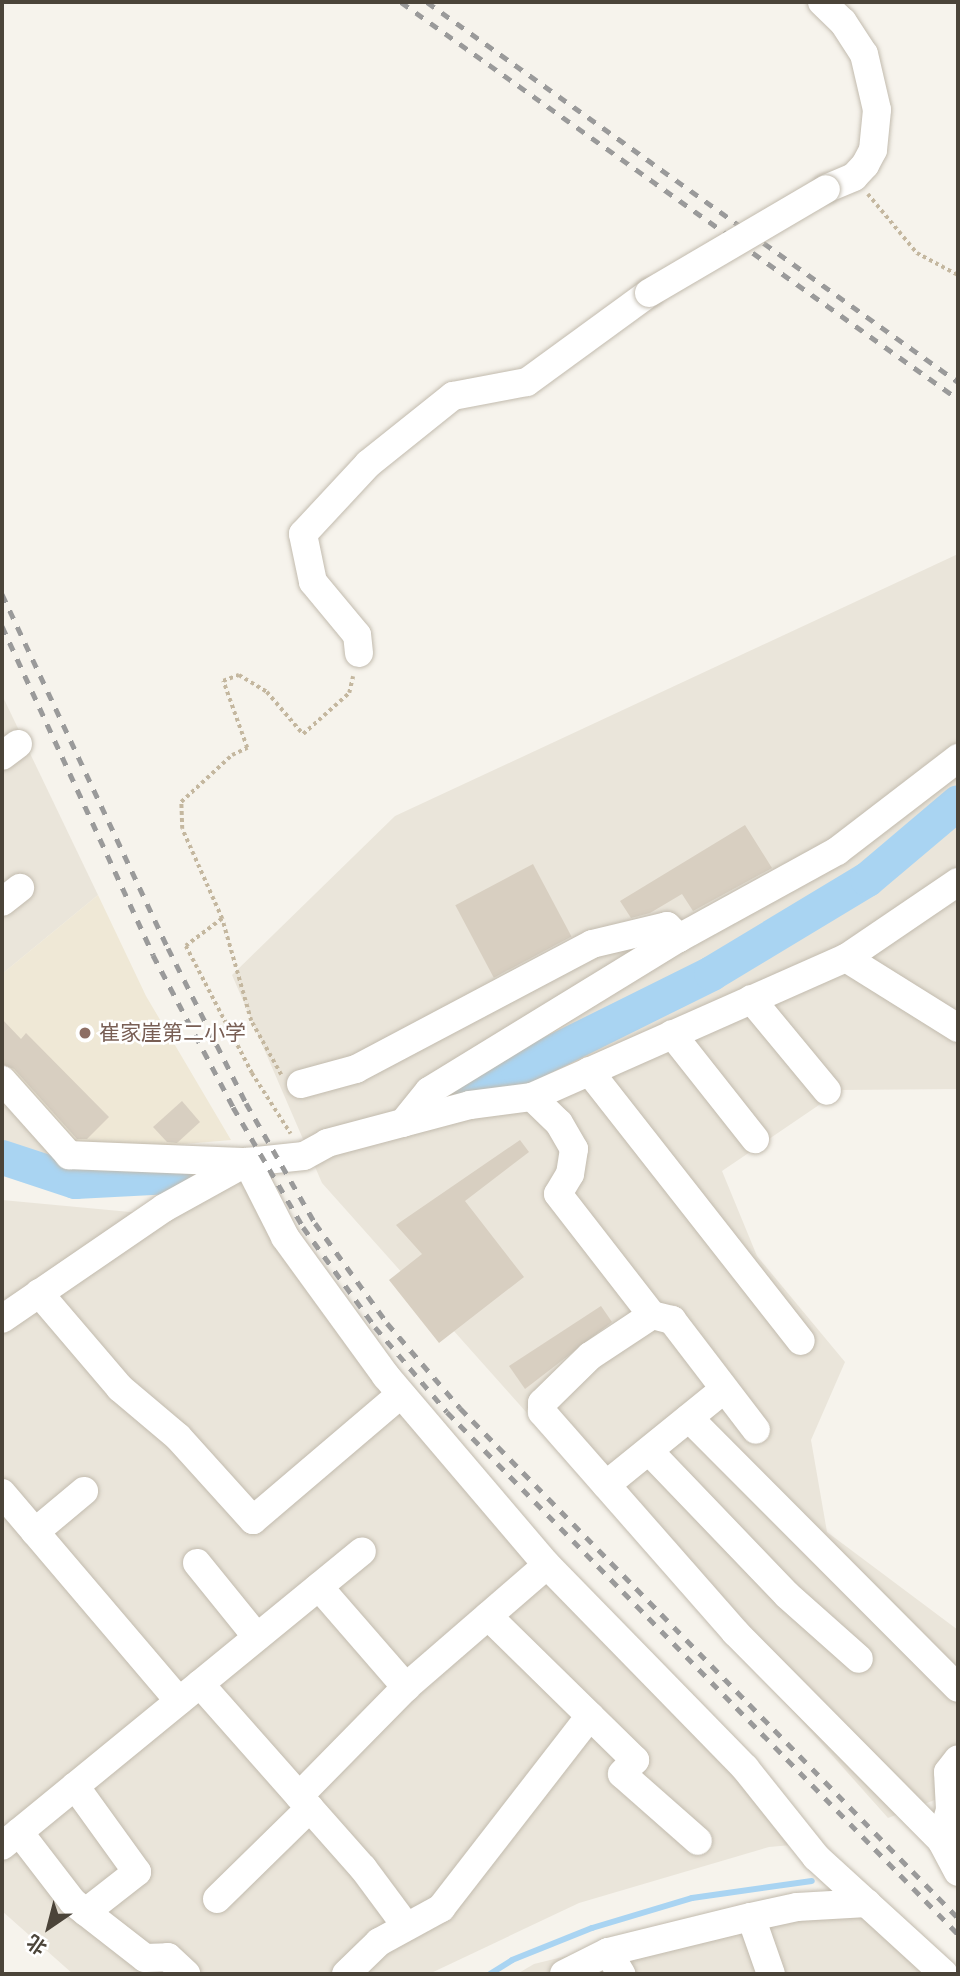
<!DOCTYPE html>
<html>
<head>
<meta charset="utf-8">
<style>
  body { margin:0 }
  #map { position:relative; width:960px; height:1976px; overflow:hidden; background:#f6f3ec; font-family:Arial,"Noto Sans SC",sans-serif }
  div>[style] { position:absolute }
  .residential>* { inset:0; background:#eae5da }
  .education>* { inset:0; background:#efe8d6 }
  .stream>* { height:6px; margin:-3px; padding:0 3px; transform-origin:3px; border-radius:3px; background:#a9d4f2 }
  .river>* { height:35px; margin:-17.5px; padding:0 17.5px; transform-origin:17.5px; border-radius:17.5px; background:#a9d4f2 }
  .building>* { inset:0; background:#d8cfc1; transform-origin:0 0 }
  .path>* { height:3.5px; margin-top:-1.75px; transform-origin:0; background:repeating-linear-gradient(90deg,#c4b79f 0 3.5px,transparent 0 7px) }
  .roads { filter:drop-shadow(0 0 2px #c2bbae) drop-shadow(0 0 2px #c2bbae) }
  .minor>* { height:28px; margin:-14px; padding:0 14px; transform-origin:14px; border-radius:14px; background:#fff }
  .rail>* { height:5px; margin-top:-2.5px; transform-origin:0; background:repeating-linear-gradient(90deg,#9a9a9a 0 9px,transparent 0 18px) }
  .bridges { filter:drop-shadow(0 0 2px #c2bbae) drop-shadow(0 0 2px #c2bbae) }
  .minor-bridge>* { height:28px; margin:-14px; padding:0 14px; transform-origin:14px; border-radius:14px; background:#fff }
  .dots>* { width:19px; height:19px; translate:-50% -50%; box-sizing:border-box; border:4px solid #fff; border-radius:50% }
  span { translate:-50% -50%; white-space:nowrap; text-align:center; line-height:1.15; -webkit-text-stroke:5px #fff; paint-order:stroke }
  .education-label { font-size:21px; color:#785e54 }
  .left { translate:0 -50%; text-align:left }
  .frame { position:absolute; inset:0; border:4px solid #4b4439; pointer-events:none }
  .north { position:absolute; left:14px; top:1892px; width:70px; height:70px; -webkit-text-stroke:5px #fff; paint-order:stroke; rotate:215deg; font-size:19px; font-weight:700; line-height:28px; text-align:center; color:#4b4439 }
  .north::after { content:''; display:block; margin:auto; width:24px; height:32px; background:#4b4439; clip-path:polygon(50% 0,100% 100%,50% 72%,0 100%) }
</style>
</head>
<body>
<div id="map">
  <div class="residential">
    <div style="clip-path:polygon(958px 554px,958px 1089px,841px 1090px,722px 1171px,757px 1256px,845px 1362px,811px 1440px,827px 1532px,958px 1630px,958px 1791px,888px 1818px,322px 1183px,232px 975px,395px 816px)"></div>
    <div style="clip-path:polygon(2px 695px,98px 895px,2px 974px)"></div>
    <div style="clip-path:polygon(2px 1069px,82px 1153px,34px 1156px,2px 1142px)"></div>
    <div style="clip-path:polygon(248px 1175px,381px 1377px,814px 1843px,769px 1847px,579px 1903px,429px 1974px,73px 1974px,2px 1911px,2px 1200px,141px 1213px)"></div>
    <div style="clip-path:polygon(785px 1902px,877px 1907px,952px 1974px,517px 1974px,534px 1964px)"></div>
  </div>
  <div class="education">
    <div style="clip-path:polygon(98px 895px,146px 996px,231px 1140px,82px 1153px,2px 1069px,2px 974px)"></div>
  </div>
  <div class="stream">
    <div style="left:490px;top:1974px;width:26px;rotate:-32deg"></div>
    <div style="left:512px;top:1960px;width:86px;rotate:-21.8deg"></div>
    <div style="left:592px;top:1928px;width:104px;rotate:-16.7deg"></div>
    <div style="left:692px;top:1898px;width:121px;rotate:-8.1deg"></div>
  </div>
  <div class="river">
    <div style="left:430px;top:1095px;width:92px;rotate:-16.5deg"></div>
    <div style="left:518px;top:1069px;width:216px;rotate:-26.4deg"></div>
    <div style="left:711px;top:973px;width:182px;rotate:-31.1deg"></div>
    <div style="left:867px;top:879px;width:119px;rotate:-40.2deg"></div>
    <div style="left:2px;top:1157px;width:77px;rotate:18.2deg"></div>
    <div style="left:75px;top:1181px;width:115px;rotate:-3deg"></div>
  </div>
  <div class="building">
    <div style="clip-path:polygon(745px 825px,772px 868px,693px 911px,682px 894px,650px 913px,631px 918px,620px 901px)"></div>
    <div style="left:533px;top:864px;width:82px;height:88px;rotate:62deg"></div>
    <div style="clip-path:polygon(2px 1019px,21px 1039px,26px 1033px,109px 1117px,87px 1139px,77px 1139px,14px 1069px,2px 1064px)"></div>
    <div style="clip-path:polygon(182px 1101px,200px 1122px,177px 1143px,167px 1142px,153px 1127px)"></div>
    <div style="clip-path:polygon(520px 1140px,529px 1152px,465px 1201px,524px 1277px,439px 1343px,389px 1280px,422px 1254px,396px 1225px)"></div>
    <div style="clip-path:polygon(601px 1306px,612px 1322px,525px 1389px,509px 1366px)"></div>
  </div>
  <div class="path">
    <div style="left:868px;top:194px;width:77px;rotate:50.3deg"></div>
    <div style="left:917px;top:253px;width:47px;rotate:28.2deg"></div>
    <div style="left:222px;top:919px;width:45px;rotate:143.1deg"></div>
    <div style="left:186px;top:946px;width:143px;rotate:62.5deg"></div>
    <div style="left:252px;top:1073px;width:72px;rotate:57.4deg"></div>
    <div style="left:281px;top:1075px;width:62px;rotate:-119.1deg"></div>
    <div style="left:251px;top:1021px;width:106px;rotate:-105.9deg"></div>
    <div style="left:222px;top:919px;width:98px;rotate:-114deg"></div>
    <div style="left:182px;top:829px;width:27px;rotate:-92deg"></div>
    <div style="left:181px;top:802px;width:69px;rotate:-42.7deg"></div>
    <div style="left:232px;top:755px;width:17px;rotate:-25deg"></div>
    <div style="left:247px;top:748px;width:71px;rotate:-109.7deg"></div>
    <div style="left:223px;top:681px;width:17px;rotate:-21deg"></div>
    <div style="left:239px;top:675px;width:33px;rotate:31deg"></div>
    <div style="left:267px;top:692px;width:55px;rotate:49.4deg"></div>
    <div style="left:303px;top:734px;width:62px;rotate:-41.7deg"></div>
    <div style="left:349px;top:693px;width:17px;rotate:-77deg"></div>
  </div>
  <div class="roads">
    <div class="minor">
      <div style="left:822px;top:2px;width:29px;rotate:44deg"></div>
      <div style="left:843px;top:22px;width:38px;rotate:57deg"></div>
      <div style="left:864px;top:54px;width:57px;rotate:76.9deg"></div>
      <div style="left:877px;top:110px;width:40px;rotate:95.7deg"></div>
      <div style="left:873px;top:150px;width:17px;rotate:118deg"></div>
      <div style="left:865px;top:165px;width:16px;rotate:133deg"></div>
      <div style="left:854px;top:177px;width:30px;rotate:157deg"></div>
      <div style="left:359px;top:653px;width:18px;rotate:-96deg"></div>
      <div style="left:357px;top:635px;width:69px;rotate:-129.7deg"></div>
      <div style="left:313px;top:582px;width:49px;rotate:-101.8deg"></div>
      <div style="left:303px;top:534px;width:96px;rotate:-47.1deg"></div>
      <div style="left:368px;top:464px;width:109px;rotate:-38.7deg"></div>
      <div style="left:453px;top:396px;width:75px;rotate:-10.7deg"></div>
      <div style="left:527px;top:382px;width:151px;rotate:-36.1deg"></div>
      <div style="left:2px;top:756px;width:20px;rotate:-37deg"></div>
      <div style="left:2px;top:902px;width:23px;rotate:-38deg"></div>
      <div style="left:846px;top:958px;width:132px;rotate:32deg"></div>
      <div style="left:751px;top:999px;width:119px;rotate:50.4deg"></div>
      <div style="left:672px;top:1034px;width:134px;rotate:51.7deg"></div>
      <div style="left:589px;top:1071px;width:343px;rotate:51.9deg"></div>
      <div style="left:2px;top:1080px;width:101px;rotate:48.2deg"></div>
      <div style="left:69px;top:1155px;width:178px;rotate:2.3deg"></div>
      <div style="left:247px;top:1162px;width:84px;rotate:63.1deg"></div>
      <div style="left:285px;top:1237px;width:172px;rotate:54deg"></div>
      <div style="left:386px;top:1376px;width:248px;rotate:49.6deg"></div>
      <div style="left:547px;top:1565px;width:284px;rotate:45.7deg"></div>
      <div style="left:745px;top:1768px;width:114px;rotate:51.4deg"></div>
      <div style="left:816px;top:1857px;width:173px;rotate:42.4deg"></div>
      <div style="left:301px;top:1084px;width:57px;rotate:-15.3deg"></div>
      <div style="left:356px;top:1069px;width:267px;rotate:-27.9deg"></div>
      <div style="left:592px;top:944px;width:77px;rotate:-13.5deg"></div>
      <div style="left:667px;top:926px;width:17px;rotate:45deg"></div>
      <div style="left:532px;top:1097px;width:37px;rotate:44deg"></div>
      <div style="left:559px;top:1123px;width:30px;rotate:60deg"></div>
      <div style="left:574px;top:1149px;width:25px;rotate:99deg"></div>
      <div style="left:570px;top:1174px;width:23px;rotate:121deg"></div>
      <div style="left:558px;top:1194px;width:153px;rotate:52.2deg"></div>
      <div style="left:652px;top:1315px;width:74px;rotate:146.5deg"></div>
      <div style="left:590px;top:1356px;width:67px;rotate:135.6deg"></div>
      <div style="left:542px;top:1403px;width:9px;rotate:90deg"></div>
      <div style="left:542px;top:1412px;width:293px;rotate:48.7deg"></div>
      <div style="left:735px;top:1632px;width:293px;rotate:45.3deg"></div>
      <div style="left:403px;top:1123px;width:41px;rotate:-50.9deg"></div>
      <div style="left:429px;top:1091px;width:293px;rotate:-31.5deg"></div>
      <div style="left:679px;top:938px;width:180px;rotate:-28.8deg"></div>
      <div style="left:837px;top:851px;width:153px;rotate:-37.5deg"></div>
      <div style="left:39px;top:1293px;width:125px;rotate:49.5deg"></div>
      <div style="left:120px;top:1388px;width:76px;rotate:40.2deg"></div>
      <div style="left:178px;top:1437px;width:112px;rotate:47.9deg"></div>
      <div style="left:253px;top:1520px;width:194px;rotate:-40.4deg"></div>
      <div style="left:652px;top:1315px;width:21px;rotate:14deg"></div>
      <div style="left:672px;top:1320px;width:138px;rotate:52.6deg"></div>
      <div style="left:2px;top:1319px;width:196px;rotate:-34.4deg"></div>
      <div style="left:164px;top:1208px;width:95px;rotate:-29deg"></div>
      <div style="left:247px;top:1162px;width:57px;rotate:-6deg"></div>
      <div style="left:304px;top:1156px;width:26px;rotate:-29deg"></div>
      <div style="left:327px;top:1143px;width:148px;rotate:-14.9deg"></div>
      <div style="left:470px;top:1105px;width:63px;rotate:-7.4deg"></div>
      <div style="left:532px;top:1097px;width:343px;rotate:-23.9deg"></div>
      <div style="left:846px;top:958px;width:135px;rotate:-34.2deg"></div>
      <div style="left:689px;top:1418px;width:381px;rotate:45.1deg"></div>
      <div style="left:649px;top:1451px;width:199px;rotate:46.2deg"></div>
      <div style="left:787px;top:1595px;width:96px;rotate:41.6deg"></div>
      <div style="left:606px;top:1485px;width:149px;rotate:-39deg"></div>
      <div style="left:2px;top:1493px;width:273px;rotate:49.6deg"></div>
      <div style="left:35px;top:1532px;width:64px;rotate:-39.9deg"></div>
      <div style="left:197px;top:1563px;width:95px;rotate:51deg"></div>
      <div style="left:319px;top:1587px;width:133px;rotate:49deg"></div>
      <div style="left:488px;top:1616px;width:206px;rotate:44.4deg"></div>
      <div style="left:635px;top:1760px;width:19px;rotate:133deg"></div>
      <div style="left:622px;top:1774px;width:101px;rotate:41.4deg"></div>
      <div style="left:200px;top:1684px;width:246px;rotate:48.5deg"></div>
      <div style="left:363px;top:1868px;width:72px;rotate:53.4deg"></div>
      <div style="left:75px;top:1786px;width:106px;rotate:54.2deg"></div>
      <div style="left:137px;top:1872px;width:65px;rotate:141.9deg"></div>
      <div style="left:299px;top:1796px;width:153px;rotate:-45.5deg"></div>
      <div style="left:406px;top:1687px;width:186px;rotate:-40.9deg"></div>
      <div style="left:958px;top:1802px;width:11px;rotate:135deg"></div>
      <div style="left:950px;top:1810px;width:31px;rotate:107deg"></div>
      <div style="left:941px;top:1840px;width:36px;rotate:62deg"></div>
      <div style="left:950px;top:1810px;width:38px;rotate:-93deg"></div>
      <div style="left:948px;top:1772px;width:16px;rotate:-52deg"></div>
      <div style="left:19px;top:1832px;width:88px;rotate:52.4deg"></div>
      <div style="left:73px;top:1902px;width:91px;rotate:37.9deg"></div>
      <div style="left:145px;top:1958px;width:23px;rotate:-2deg"></div>
      <div style="left:168px;top:1957px;width:25px;rotate:43deg"></div>
      <div style="left:2px;top:1846px;width:465px;rotate:-39.3deg"></div>
      <div style="left:217px;top:1899px;width:130px;rotate:-44.4deg"></div>
      <div style="left:751px;top:1917px;width:60px;rotate:70.7deg"></div>
      <div style="left:608px;top:1952px;width:26px;rotate:59deg"></div>
      <div style="left:346px;top:1974px;width:46px;rotate:-44.1deg"></div>
      <div style="left:379px;top:1942px;width:71px;rotate:-28.7deg"></div>
      <div style="left:441px;top:1908px;width:243px;rotate:-52.2deg"></div>
      <div style="left:564px;top:1974px;width:49px;rotate:-26.6deg"></div>
      <div style="left:608px;top:1952px;width:147px;rotate:-13.8deg"></div>
      <div style="left:751px;top:1917px;width:47px;rotate:-12.3deg"></div>
      <div style="left:797px;top:1907px;width:70px;rotate:-3.3deg"></div>
    </div>
  </div>
  <div class="rail">
    <div style="left:401px;top:2px;width:684px;rotate:35.48deg"></div>
    <div style="left:427px;top:2px;width:653px;rotate:35.59deg"></div>
    <div style="left:2px;top:594px;width:391px;rotate:64.9deg"></div>
    <div style="left:168px;top:948px;width:174px;rotate:63.3deg"></div>
    <div style="left:246px;top:1103px;width:138px;rotate:60.1deg"></div>
    <div style="left:315px;top:1223px;width:123px;rotate:54.2deg"></div>
    <div style="left:387px;top:1323px;width:112px;rotate:49.3deg"></div>
    <div style="left:460px;top:1408px;width:713px;rotate:45.68deg"></div>
    <div style="left:2px;top:626px;width:362px;rotate:65.3deg"></div>
    <div style="left:153px;top:955px;width:172px;rotate:62.2deg"></div>
    <div style="left:233px;top:1107px;width:139px;rotate:59.7deg"></div>
    <div style="left:303px;top:1227px;width:123px;rotate:54.2deg"></div>
    <div style="left:375px;top:1327px;width:111px;rotate:49.7deg"></div>
    <div style="left:447px;top:1412px;width:730px;rotate:45.61deg"></div>
  </div>
  <div class="bridges">
    <div class="minor-bridge">
      <div style="left:649px;top:293px;width:205px;rotate:-30.4deg"></div>
    </div>
  </div>
  <div class="dots">
    <div style="left:85px;top:1033px;background:#8d6e63"></div>
  </div>
  <div class="education-label">
    <span class="left" style="left:99px;top:1033px">崔家崖第二小学</span>
  </div>
  <div class="frame"></div>
  <div class="north">北</div>
</div>
</body>
</html>
